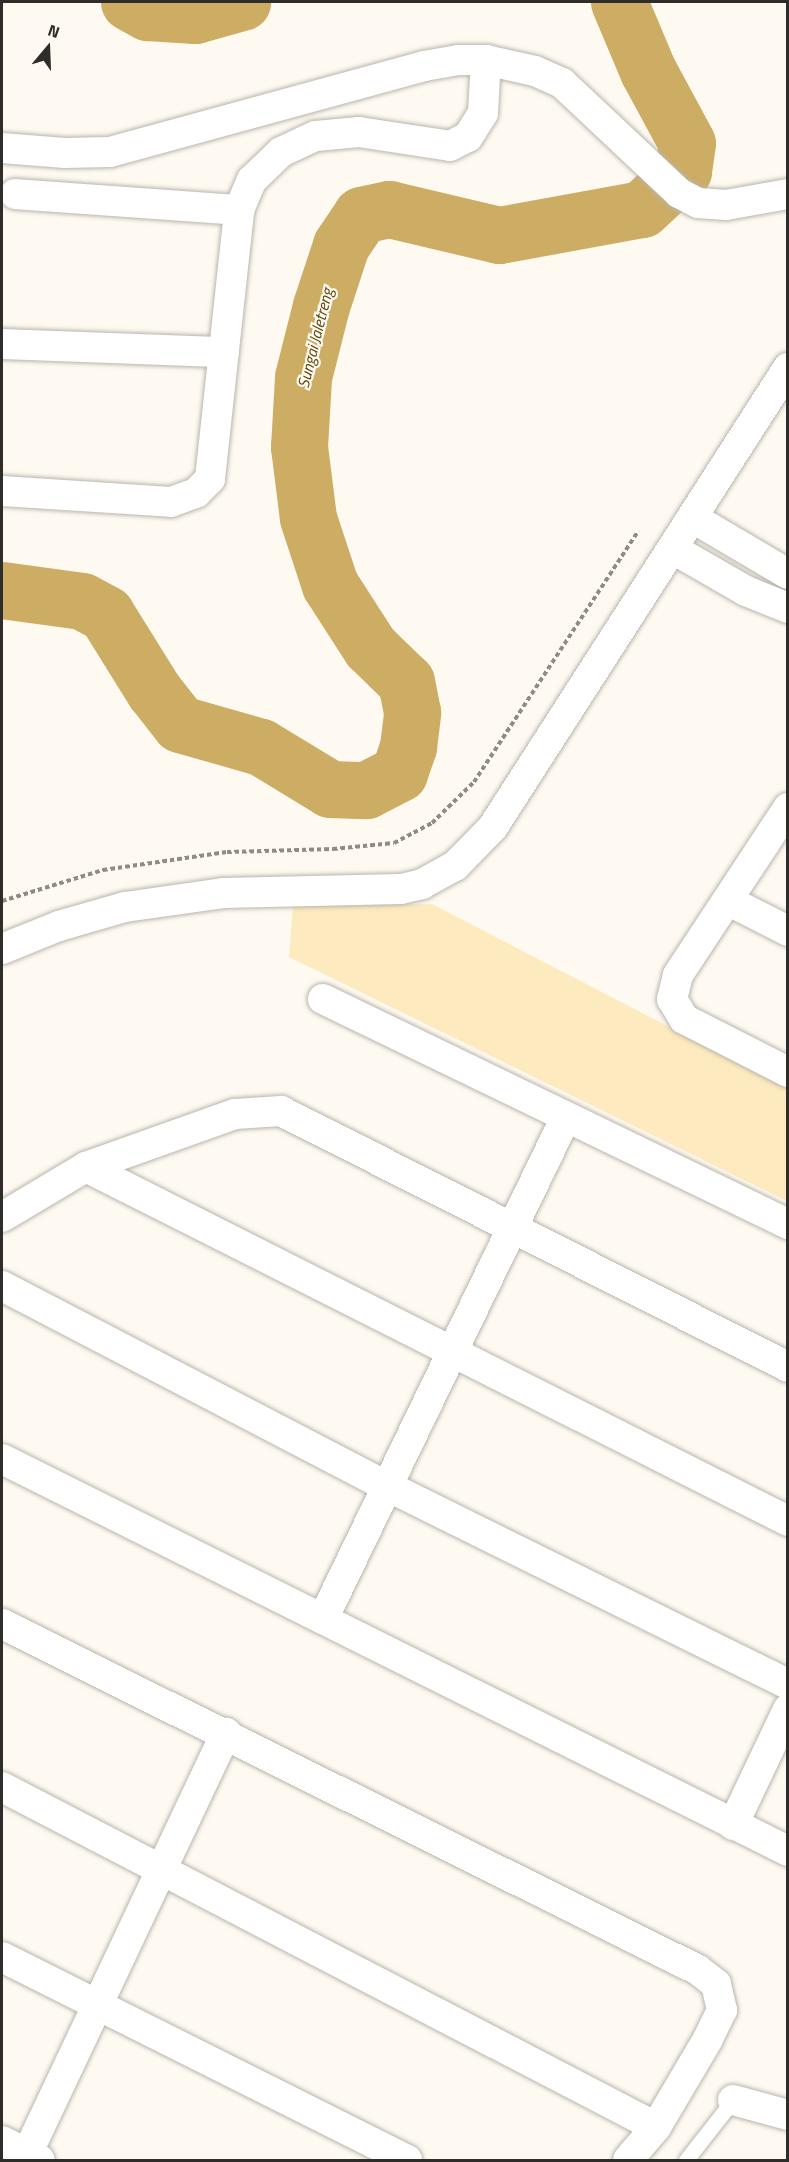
<!DOCTYPE html>
<html>
<head>
<meta charset="utf-8">
<style>
  body { margin:0 }
  #map { position:relative; width:789px; height:2162px; overflow:hidden; background:#fefaf2; font-family:"Titillium Web",sans-serif }
  div>[style] { position:absolute }
  .green>* { inset:0; background:#fdeabf }
  .river>* { height:57px; margin:-28.5px; padding:0 28.5px; transform-origin:28.5px; border-radius:28.5px; background:#cdac64 }
  .path>* { height:4px; margin-top:-2px; transform-origin:0; background:repeating-linear-gradient(90deg,#8f8c86 0 4.5px,transparent 0 7.5px) }
  .roads { filter:drop-shadow(0 0 2px #bab5ab) drop-shadow(0 0 2px #bab5ab) }
  .service>* { height:15px; margin:-7.5px; padding:0 7.5px; transform-origin:7.5px; border-radius:7.5px; background:#fff }
  .minor>* { height:30px; margin:-15px; padding:0 15px; transform-origin:15px; border-radius:15px; background:#fff }
  span { translate:-50% -50%; white-space:nowrap; text-align:center; line-height:1.15; -webkit-text-stroke:4.5px #fefaf2; paint-order:stroke }
  .water-label { font-size:16px; color:#5a4408; font-style:italic }
  .frame { position:absolute; inset:0; border:3px solid #2f2d29; pointer-events:none }
  .north { position:absolute; left:18px; top:18px; width:60px; height:60px; -webkit-text-stroke:4px #fefaf2; paint-order:stroke; rotate:19deg; font-size:16px; font-weight:700; line-height:24px; text-align:center; color:#2f2d29 }
  .north::after { content:''; display:block; margin:auto; width:21px; height:27px; background:#2f2d29; clip-path:polygon(50% 0,100% 100%,50% 72%,0 100%) }
</style>
</head>
<body>
<div id="map">
  <div class="green">
    <div style="clip-path:polygon(432px 904px,787px 1088px,787px 1201px,289px 957px,293px 905px)"></div>
  </div>
  <div class="river">
    <div style="left:129px;top:2px;width:21px;rotate:29deg"></div>
    <div style="left:147px;top:12px;width:48px;rotate:3.6deg"></div>
    <div style="left:195px;top:15px;width:49px;rotate:-15.5deg"></div>
    <div style="left:2px;top:590px;width:81px;rotate:7.8deg"></div>
    <div style="left:82px;top:601px;width:27px;rotate:28deg"></div>
    <div style="left:106px;top:614px;width:91px;rotate:58.1deg"></div>
    <div style="left:154px;top:691px;width:42px;rotate:51.8deg"></div>
    <div style="left:180px;top:724px;width:84px;rotate:15.9deg"></div>
    <div style="left:261px;top:747px;width:81px;rotate:31.3deg"></div>
    <div style="left:330px;top:789px;width:36px;rotate:2deg"></div>
    <div style="left:366px;top:790px;width:37px;rotate:-27deg"></div>
    <div style="left:399px;top:773px;width:28px;rotate:-71deg"></div>
    <div style="left:408px;top:747px;width:35px;rotate:-83deg"></div>
    <div style="left:412px;top:712px;width:31px;rotate:-101deg"></div>
    <div style="left:406px;top:682px;width:50px;rotate:-135.8deg"></div>
    <div style="left:370px;top:647px;width:74px;rotate:-122.8deg"></div>
    <div style="left:330px;top:585px;width:71px;rotate:-108.2deg"></div>
    <div style="left:308px;top:518px;width:72px;rotate:-97.2deg"></div>
    <div style="left:299px;top:447px;width:70px;rotate:-86.7deg"></div>
    <div style="left:303px;top:377px;width:73px;rotate:-75.8deg"></div>
    <div style="left:321px;top:306px;width:64px;rotate:-71.8deg"></div>
    <div style="left:341px;top:245px;width:36px;rotate:-56deg"></div>
    <div style="left:361px;top:215px;width:29px;rotate:-12deg"></div>
    <div style="left:389px;top:209px;width:113px;rotate:13.3deg"></div>
    <div style="left:499px;top:235px;width:145px;rotate:-10.3deg"></div>
    <div style="left:642px;top:209px;width:56px;rotate:-42.8deg"></div>
    <div style="left:683px;top:171px;width:28px;rotate:-82deg"></div>
    <div style="left:687px;top:143px;width:82px;rotate:-118.4deg"></div>
    <div style="left:648px;top:71px;width:75px;rotate:-112.8deg"></div>
  </div>
  <div class="path">
    <div style="left:2px;top:901px;width:106px;rotate:-17.1deg"></div>
    <div style="left:103px;top:870px;width:125px;rotate:-8.3deg"></div>
    <div style="left:227px;top:852px;width:106px;rotate:-1.6deg"></div>
    <div style="left:333px;top:849px;width:61px;rotate:-5.6deg"></div>
    <div style="left:394px;top:843px;width:43px;rotate:-27.8deg"></div>
    <div style="left:432px;top:823px;width:59px;rotate:-44.3deg"></div>
    <div style="left:474px;top:782px;width:300px;rotate:-56.8deg"></div>
  </div>
  <div class="roads">
    <div class="service">
      <div style="left:686px;top:2160px;width:76px;rotate:-51.9deg"></div>
    </div>
    <div class="minor">
      <div style="left:2px;top:148px;width:63px;rotate:4.5deg"></div>
      <div style="left:65px;top:153px;width:45px;rotate:-1.3deg"></div>
      <div style="left:110px;top:152px;width:326px;rotate:-15.3deg"></div>
      <div style="left:424px;top:66px;width:35px;rotate:-10deg"></div>
      <div style="left:458px;top:60px;width:28px"></div>
      <div style="left:486px;top:60px;width:50px;rotate:12.7deg"></div>
      <div style="left:535px;top:71px;width:30px;rotate:24deg"></div>
      <div style="left:562px;top:83px;width:161px;rotate:43.2deg"></div>
      <div style="left:679px;top:193px;width:21px;rotate:28deg"></div>
      <div style="left:698px;top:203px;width:28px;rotate:4deg"></div>
      <div style="left:726px;top:205px;width:63px;rotate:-10.1deg"></div>
      <div style="left:15px;top:194px;width:225px;rotate:4.1deg"></div>
      <div style="left:2px;top:344px;width:222px;rotate:2.1deg"></div>
      <div style="left:2px;top:491px;width:169px;rotate:3.7deg"></div>
      <div style="left:171px;top:502px;width:27px;rotate:-20deg"></div>
      <div style="left:196px;top:493px;width:20px;rotate:-45deg"></div>
      <div style="left:210px;top:479px;width:271px;rotate:-83.8deg"></div>
      <div style="left:239px;top:210px;width:33px;rotate:-67deg"></div>
      <div style="left:252px;top:180px;width:40px;rotate:-44deg"></div>
      <div style="left:281px;top:152px;width:38px;rotate:-25deg"></div>
      <div style="left:316px;top:136px;width:43px;rotate:-5.3deg"></div>
      <div style="left:359px;top:132px;width:92px;rotate:8.7deg"></div>
      <div style="left:450px;top:146px;width:20px;rotate:-27deg"></div>
      <div style="left:468px;top:137px;width:28px;rotate:-58deg"></div>
      <div style="left:483px;top:113px;width:53px;rotate:-86.8deg"></div>
      <div style="left:693px;top:518px;width:110px;rotate:30.5deg"></div>
      <div style="left:673px;top:549px;width:84px;rotate:29.9deg"></div>
      <div style="left:746px;top:591px;width:45px;rotate:22deg"></div>
      <div style="left:788px;top:808px;width:200px;rotate:123.4deg"></div>
      <div style="left:678px;top:975px;width:25px;rotate:104deg"></div>
      <div style="left:672px;top:999px;width:23px;rotate:59deg"></div>
      <div style="left:684px;top:1019px;width:117px;rotate:27deg"></div>
      <div style="left:729px;top:901px;width:66px;rotate:27deg"></div>
      <div style="left:2px;top:949px;width:61px;rotate:-22deg"></div>
      <div style="left:59px;top:926px;width:69px;rotate:-16.1deg"></div>
      <div style="left:125px;top:907px;width:99px;rotate:-8.1deg"></div>
      <div style="left:223px;top:893px;width:178px;rotate:-1.3deg"></div>
      <div style="left:401px;top:889px;width:22px;rotate:-13deg"></div>
      <div style="left:422px;top:884px;width:38px;rotate:-29deg"></div>
      <div style="left:455px;top:866px;width:54px;rotate:-45.7deg"></div>
      <div style="left:493px;top:827px;width:546px;rotate:-57.27deg"></div>
      <div style="left:323px;top:999px;width:517px;rotate:25.82deg"></div>
      <div style="left:86px;top:1167px;width:786px;rotate:26.76deg"></div>
      <div style="left:2px;top:1217px;width:98px;rotate:-30.8deg"></div>
      <div style="left:86px;top:1167px;width:158px;rotate:-19.6deg"></div>
      <div style="left:235px;top:1114px;width:46px;rotate:-3.7deg"></div>
      <div style="left:281px;top:1111px;width:568px;rotate:26.79deg"></div>
      <div style="left:2px;top:1286px;width:434px;rotate:27.5deg"></div>
      <div style="left:387px;top:1486px;width:447px;rotate:26.3deg"></div>
      <div style="left:2px;top:1459px;width:878px;rotate:26.51deg"></div>
      <div style="left:323px;top:1619px;width:558px;rotate:-64.17deg"></div>
      <div style="left:2px;top:1624px;width:777px;rotate:26.43deg"></div>
      <div style="left:698px;top:1970px;width:23px;rotate:38deg"></div>
      <div style="left:716px;top:1984px;width:27px;rotate:77deg"></div>
      <div style="left:722px;top:2010px;width:32px;rotate:116deg"></div>
      <div style="left:708px;top:2039px;width:102px;rotate:120.6deg"></div>
      <div style="left:656px;top:2127px;width:43px;rotate:130.3deg"></div>
      <div style="left:2px;top:1787px;width:737px;rotate:27.47deg"></div>
      <div style="left:733px;top:1825px;width:128px;rotate:-64.6deg"></div>
      <div style="left:2px;top:1957px;width:453px;rotate:26.6deg"></div>
      <div style="left:733px;top:2100px;width:57px;rotate:15.3deg"></div>
      <div style="left:2px;top:2141px;width:42px;rotate:26.6deg"></div>
      <div style="left:27px;top:2154px;width:466px;rotate:-64.7deg"></div>
    </div>
  </div>
  <div class="water-label">
    <span style="left:315px;top:338px;rotate:-76deg">Sungai Jaletreng</span>
  </div>
  <div class="frame"></div>
  <div class="north">N</div>
</div>
</body>
</html>
